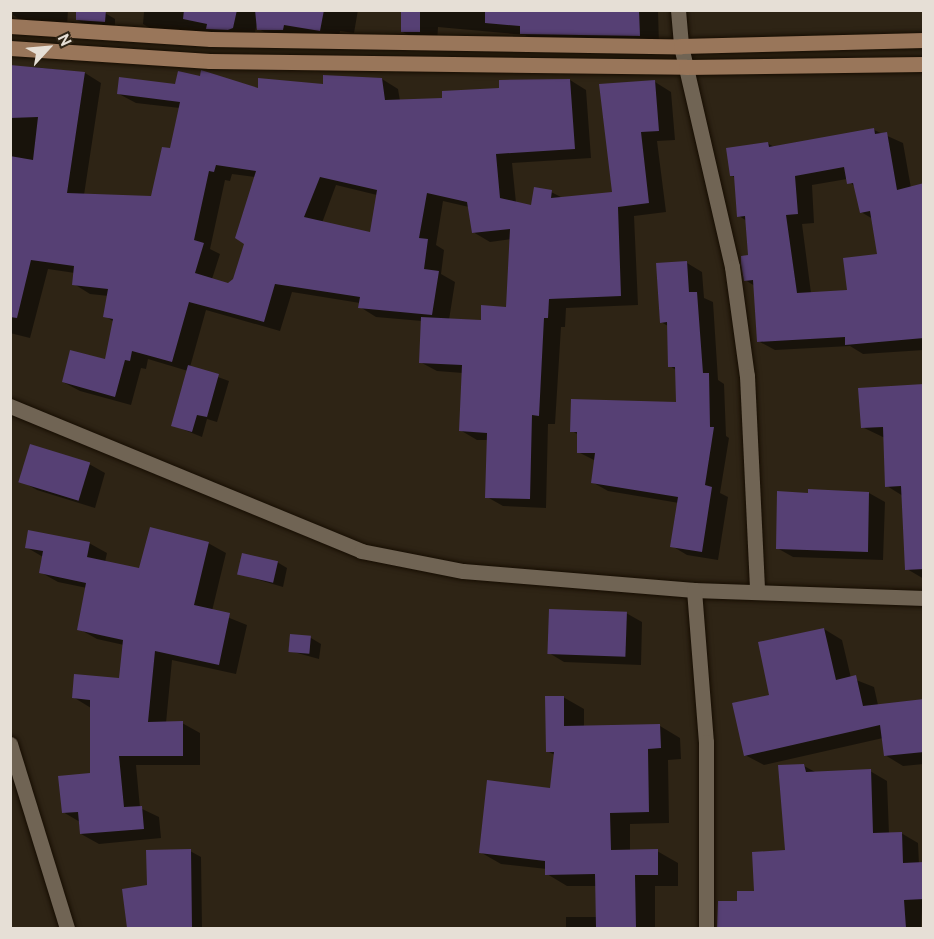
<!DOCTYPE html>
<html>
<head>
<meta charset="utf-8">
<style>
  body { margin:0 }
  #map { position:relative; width:934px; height:939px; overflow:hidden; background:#2e2415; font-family:Cabin,sans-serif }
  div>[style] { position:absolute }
  .shadow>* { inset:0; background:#0007 }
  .building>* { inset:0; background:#564074; transform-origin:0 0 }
  .roads { filter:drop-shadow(0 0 2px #160d02) drop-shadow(0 0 2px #160d02) }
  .street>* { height:15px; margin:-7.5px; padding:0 7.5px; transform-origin:7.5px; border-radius:7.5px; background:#706454 }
  .secondary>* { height:15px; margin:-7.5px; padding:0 7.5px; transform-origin:7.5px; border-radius:7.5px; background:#99765a }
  span { translate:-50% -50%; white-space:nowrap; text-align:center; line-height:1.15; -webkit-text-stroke:5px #2e2415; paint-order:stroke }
  .frame { position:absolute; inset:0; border:12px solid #e6dfd6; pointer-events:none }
  .north { position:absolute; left:18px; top:18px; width:60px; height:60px; -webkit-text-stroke:4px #2e2415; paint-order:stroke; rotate:64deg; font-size:16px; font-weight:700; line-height:24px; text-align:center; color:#e6dfd6 }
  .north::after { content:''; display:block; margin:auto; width:21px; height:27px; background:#e6dfd6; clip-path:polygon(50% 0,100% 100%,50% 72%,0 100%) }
</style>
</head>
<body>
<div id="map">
  <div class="shadow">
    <div style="clip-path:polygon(13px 10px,68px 10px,67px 26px,27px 24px,13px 15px)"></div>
    <div style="clip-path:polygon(123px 10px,358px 10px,354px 33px,340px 31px,338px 41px,278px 40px,259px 29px,258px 20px,253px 39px,163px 36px,143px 24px,144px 12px)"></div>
    <div style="clip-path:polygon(403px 10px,658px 10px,659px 46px,541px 44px,525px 35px,438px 27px,437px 43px,421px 42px,401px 31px)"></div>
    <div style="clip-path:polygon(105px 13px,115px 19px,115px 27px,88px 26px,77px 20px)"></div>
    <div style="clip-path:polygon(evenodd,35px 67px,85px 73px,101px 83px,84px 195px,152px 198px,171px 150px,180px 108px,136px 103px,119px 94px,176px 85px,260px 90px,382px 79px,398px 89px,400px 101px,444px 99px,570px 80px,586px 90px,591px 158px,512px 163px,516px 203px,532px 207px,551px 192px,563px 198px,613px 193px,655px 82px,671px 92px,675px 140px,657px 141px,666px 212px,634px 216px,638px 305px,566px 308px,565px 327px,561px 327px,555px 424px,548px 424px,546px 508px,503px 506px,487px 497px,488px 440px,477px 440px,460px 430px,463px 373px,437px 371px,420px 362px,422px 321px,376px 317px,360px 307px,360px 303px,292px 292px,280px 331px,206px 310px,190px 367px,229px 381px,217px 422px,207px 419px,202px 437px,172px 425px,188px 371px,148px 359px,146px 369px,141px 368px,131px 405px,80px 391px,63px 382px,106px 361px,114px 322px,105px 316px,109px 296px,90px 294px,74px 284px,75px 273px,48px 269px,30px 338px,10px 333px,10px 68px,35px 67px,232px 174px,255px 177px,246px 243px,235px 280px,229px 285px,212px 279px,220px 254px,210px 249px,225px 180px,230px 181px,232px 174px,35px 67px,336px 185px,377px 195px,371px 233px,322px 223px,336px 185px,35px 67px,443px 201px,469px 207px,473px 232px,490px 242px,511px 239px,508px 308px,482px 322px,449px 320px,455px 282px,441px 274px,444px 250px,436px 245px,443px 201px)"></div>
    <div style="clip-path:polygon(evenodd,874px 130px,903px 143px,911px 188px,924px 185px,924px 350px,863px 354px,850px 346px,775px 350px,758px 341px,755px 286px,745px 280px,750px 257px,747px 221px,739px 216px,735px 178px,731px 175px,767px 143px,774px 147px,874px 130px,847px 179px,856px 188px,861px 212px,873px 219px,878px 256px,848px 291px,811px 293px,802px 224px,814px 223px,812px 185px,847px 179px)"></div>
    <div style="clip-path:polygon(687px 263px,702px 272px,704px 298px,713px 302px,718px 380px,724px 384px,726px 436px,729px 438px,720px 493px,728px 497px,718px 560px,687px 555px,672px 546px,679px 503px,608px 491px,592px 482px,596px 461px,578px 452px,579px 435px,572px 431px,678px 403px,676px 370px,670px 366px,668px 326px,661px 322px)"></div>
    <div style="clip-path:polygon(924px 385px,924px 579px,907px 569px,903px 496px,887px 486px,885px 438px,862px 427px)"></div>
    <div style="clip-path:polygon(89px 464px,105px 473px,95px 508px,37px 490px,21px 481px)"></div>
    <div style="clip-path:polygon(779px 493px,869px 493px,885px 502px,883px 560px,793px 557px,777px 548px)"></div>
    <div style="clip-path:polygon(89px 543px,107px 553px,105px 562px,141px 570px,208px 543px,226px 553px,212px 611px,247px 625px,236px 674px,172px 660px,166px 723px,182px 723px,200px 733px,200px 765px,136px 765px,140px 808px,159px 817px,161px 838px,99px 844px,81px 834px,80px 822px,63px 812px,92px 774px,91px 708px,73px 697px,120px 679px,124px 645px,97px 639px,79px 629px,87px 588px,58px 582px,40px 572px,43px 557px,26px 547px)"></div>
    <div style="clip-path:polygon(277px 562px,287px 568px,283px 587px,239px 574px)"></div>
    <div style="clip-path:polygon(626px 613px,642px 622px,641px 665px,564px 662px,549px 653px)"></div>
    <div style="clip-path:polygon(824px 629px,842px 640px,851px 678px,874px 687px,878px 705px,924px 700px,924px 764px,903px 766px,885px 755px,883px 738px,764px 765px,745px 755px,771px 696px)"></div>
    <div style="clip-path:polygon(292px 636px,311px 638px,321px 644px,319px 659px,290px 651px)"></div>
    <div style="clip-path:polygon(563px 697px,584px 709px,584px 727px,660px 726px,680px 738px,681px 759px,668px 760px,669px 823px,630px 824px,630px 851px,657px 851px,678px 863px,678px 886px,655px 886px,655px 928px,566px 928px,566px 917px,597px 917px,596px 886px,567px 886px,547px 874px,547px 869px,501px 864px,480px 852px,551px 790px,555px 755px,547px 751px)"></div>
    <div style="clip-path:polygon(804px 766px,817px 773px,870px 771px,887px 781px,889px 834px,901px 833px,918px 843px,919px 864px,924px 863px,921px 928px,719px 928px,719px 902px,738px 903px,756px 893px,786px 851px)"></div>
    <div style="clip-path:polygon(190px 851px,201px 857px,202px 928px,171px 928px,170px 917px,148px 886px)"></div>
  </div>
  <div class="building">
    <div style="clip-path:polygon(76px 10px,106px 10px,105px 22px,76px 20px)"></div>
    <div style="clip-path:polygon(184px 10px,237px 10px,233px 28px,228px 30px,206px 29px,207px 24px,183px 19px)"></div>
    <div style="clip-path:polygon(255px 10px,324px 10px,320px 31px,284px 25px,283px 30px,257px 30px)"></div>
    <div style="left:401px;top:10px;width:19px;height:22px"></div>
    <div style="clip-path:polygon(485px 10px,639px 10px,640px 36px,520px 34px,520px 26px,485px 23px)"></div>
    <div style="clip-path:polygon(evenodd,10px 65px,85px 72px,67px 193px,151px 196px,162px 147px,170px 148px,180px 102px,117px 94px,119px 77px,175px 84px,178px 71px,200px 76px,201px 70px,258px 88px,258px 78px,323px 84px,323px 75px,382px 78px,385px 100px,442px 98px,442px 91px,499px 88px,499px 80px,570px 79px,575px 149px,496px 154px,500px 198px,531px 205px,534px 187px,552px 190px,551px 198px,612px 192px,599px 84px,655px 80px,659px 131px,641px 132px,649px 203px,618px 207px,621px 296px,549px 299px,548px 318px,544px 318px,539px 416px,532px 415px,530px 499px,485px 498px,487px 433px,459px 431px,462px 365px,419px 363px,421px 317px,481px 320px,481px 305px,506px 307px,510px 229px,472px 233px,467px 202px,427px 193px,419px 238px,428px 239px,424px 269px,439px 271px,432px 315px,358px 308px,360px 297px,275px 284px,264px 322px,189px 302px,172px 362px,132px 351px,130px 361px,125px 360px,115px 397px,62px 382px,70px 350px,105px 359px,113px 319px,103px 317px,108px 289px,72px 285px,74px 266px,31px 260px,17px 318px,10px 317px,10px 156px,33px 160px,38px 117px,10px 118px,10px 65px,216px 165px,256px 171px,235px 238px,244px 244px,233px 279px,228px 283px,195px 273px,204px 243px,194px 240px,209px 171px,214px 172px,216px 165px,10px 65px,320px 177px,377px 190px,370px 232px,304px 217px,320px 177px)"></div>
    <div style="clip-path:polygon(evenodd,874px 128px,875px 134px,887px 132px,897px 190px,924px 183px,924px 338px,845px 345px,845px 337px,757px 342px,753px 280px,744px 281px,741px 264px,741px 256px,748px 255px,745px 216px,737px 217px,734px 176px,730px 176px,726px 148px,768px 142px,769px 147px,874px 128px,844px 167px,847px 184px,853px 183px,860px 213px,870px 211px,877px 254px,843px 258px,847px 290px,797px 293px,786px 215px,798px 214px,795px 176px,844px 167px)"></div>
    <div style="clip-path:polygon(687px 261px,689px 292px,697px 292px,703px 373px,709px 373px,710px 427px,714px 427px,705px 485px,712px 487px,702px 552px,670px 547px,678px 497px,591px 483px,595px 453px,577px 453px,577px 432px,570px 432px,571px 399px,676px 402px,675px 367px,668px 367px,667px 322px,660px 323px,656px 263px)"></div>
    <div style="clip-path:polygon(188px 365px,219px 374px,207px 417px,197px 415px,192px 432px,171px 426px)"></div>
    <div style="clip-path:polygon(924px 384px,924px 569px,905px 570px,901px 486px,885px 487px,883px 427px,861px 428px,858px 388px)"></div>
    <div style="left:30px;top:444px;width:63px;height:40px;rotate:17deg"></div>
    <div style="clip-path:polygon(808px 489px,869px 492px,868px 552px,776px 549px,777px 491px,808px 493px)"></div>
    <div style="clip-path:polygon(150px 527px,209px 542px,194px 605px,230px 613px,219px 665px,155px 651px,148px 722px,183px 721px,183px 756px,119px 756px,124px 807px,142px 806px,144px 829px,80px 834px,78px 812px,62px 813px,58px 776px,90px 773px,90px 700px,72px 698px,74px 674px,119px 678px,123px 640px,77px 630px,86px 583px,39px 573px,43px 551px,25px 548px,28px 530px,90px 542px,87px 557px,139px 568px)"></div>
    <div style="left:242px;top:553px;width:37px;height:22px;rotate:13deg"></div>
    <div style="left:549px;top:609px;width:78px;height:45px;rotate:2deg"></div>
    <div style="clip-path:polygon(824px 628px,836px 680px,856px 675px,863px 706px,924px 699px,924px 752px,884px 756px,880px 725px,744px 756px,732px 703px,769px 695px,758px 642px)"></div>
    <div style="left:290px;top:634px;width:21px;height:18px;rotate:5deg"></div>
    <div style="clip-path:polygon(545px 696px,564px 696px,564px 726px,660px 724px,661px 748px,648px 749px,649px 812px,610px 813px,611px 850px,658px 849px,658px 875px,635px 875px,636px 928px,596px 928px,595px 874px,545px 875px,545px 861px,479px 853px,487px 780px,550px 788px,554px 752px,546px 752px)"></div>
    <div style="clip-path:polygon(804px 764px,806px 772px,871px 769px,873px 833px,902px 832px,903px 863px,924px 862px,924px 899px,904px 900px,906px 928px,717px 928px,718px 901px,737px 901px,737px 891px,754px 891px,752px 852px,785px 850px,778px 765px)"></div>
    <div style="clip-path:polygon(191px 849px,192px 928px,127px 928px,122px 889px,147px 885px,146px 850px)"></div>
  </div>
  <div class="roads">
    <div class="street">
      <div style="left:678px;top:10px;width:36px;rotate:85deg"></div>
      <div style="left:681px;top:46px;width:227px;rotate:77deg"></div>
      <div style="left:732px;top:267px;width:110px;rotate:82.2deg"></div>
      <div style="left:747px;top:376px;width:213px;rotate:87.3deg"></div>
      <div style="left:10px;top:406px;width:380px;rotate:22.4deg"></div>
      <div style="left:361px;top:551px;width:104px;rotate:11.1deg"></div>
      <div style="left:463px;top:571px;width:232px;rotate:4.7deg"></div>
      <div style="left:694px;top:590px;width:230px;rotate:2deg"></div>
      <div style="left:694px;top:590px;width:152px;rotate:85.5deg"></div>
      <div style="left:706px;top:742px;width:186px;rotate:90deg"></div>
      <div style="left:10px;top:744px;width:193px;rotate:72.8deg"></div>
    </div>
    <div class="secondary">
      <div style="left:10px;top:26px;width:201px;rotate:3.7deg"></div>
      <div style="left:211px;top:39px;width:470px;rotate:0.9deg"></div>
      <div style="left:681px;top:46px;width:243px;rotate:-1.4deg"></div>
      <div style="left:10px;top:48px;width:200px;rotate:3.7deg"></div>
      <div style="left:210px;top:61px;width:476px;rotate:0.7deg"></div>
      <div style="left:686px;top:67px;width:238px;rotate:-0.7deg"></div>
    </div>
  </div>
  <div class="frame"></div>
  <div class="north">N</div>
</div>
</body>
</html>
